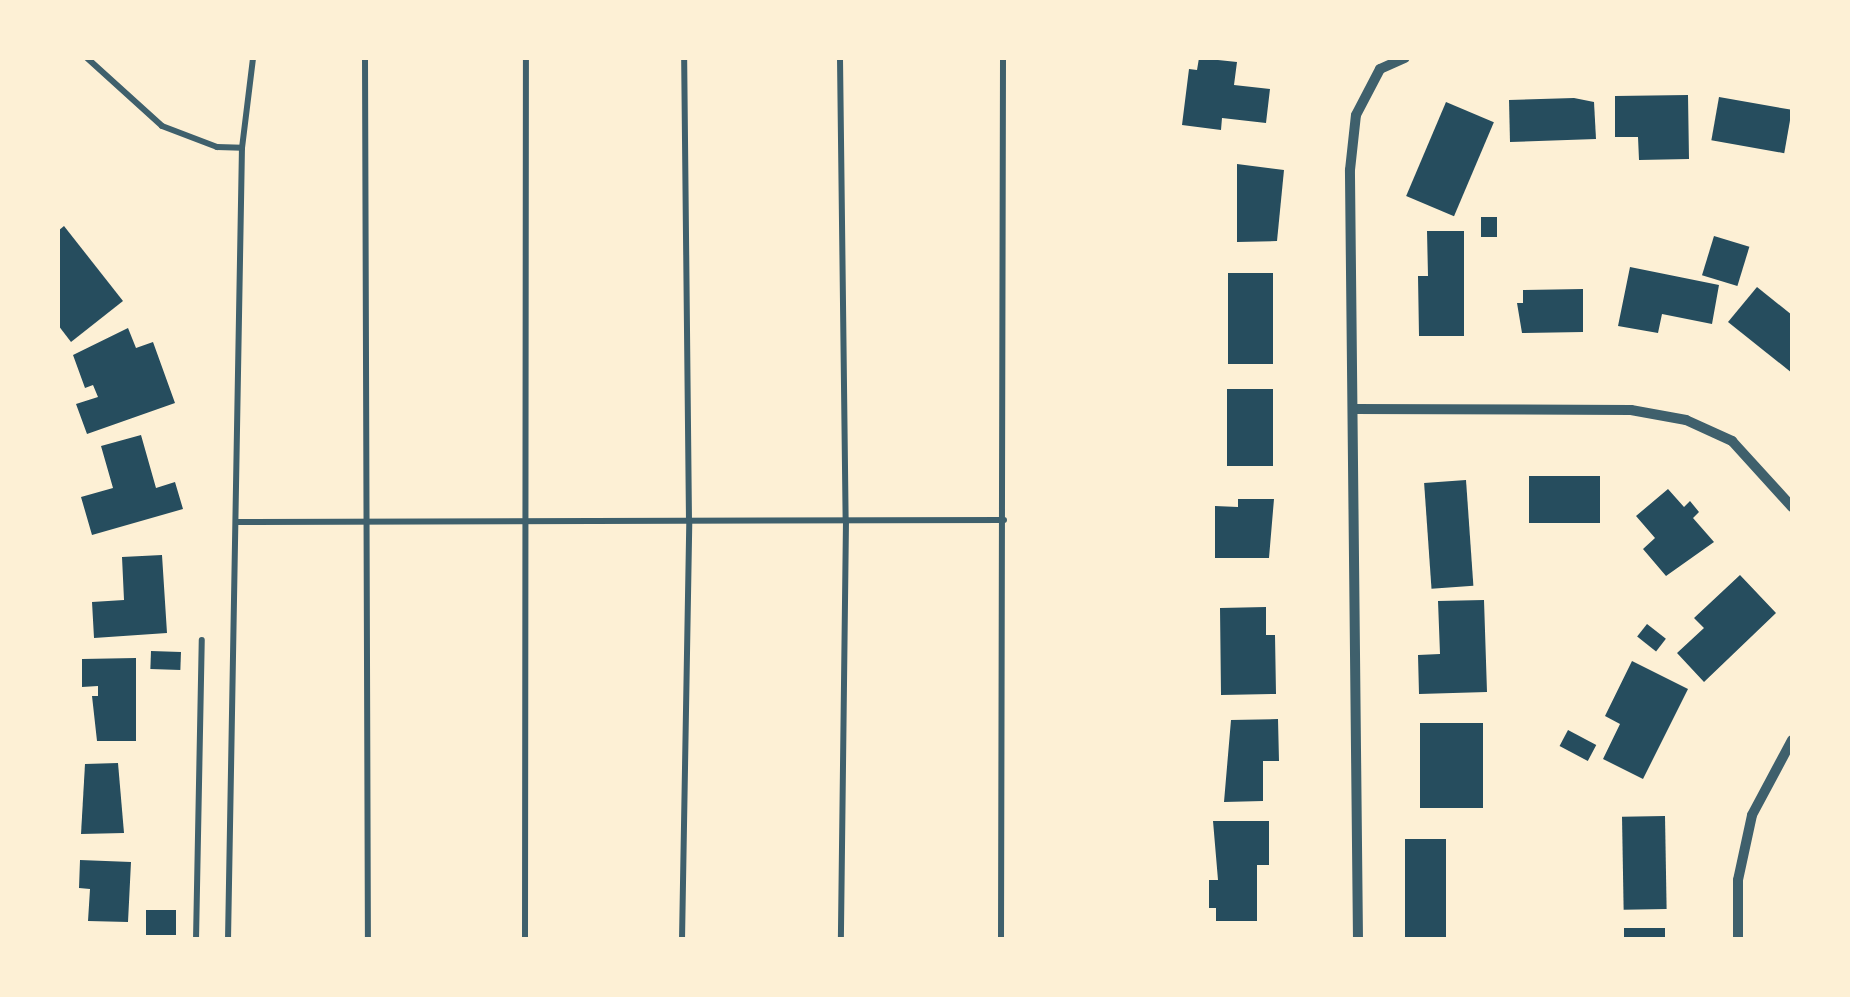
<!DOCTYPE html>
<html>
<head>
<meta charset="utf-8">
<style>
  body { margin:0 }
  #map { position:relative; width:1850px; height:997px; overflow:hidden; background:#fdf0d5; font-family:Ubuntu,sans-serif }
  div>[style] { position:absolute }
  .building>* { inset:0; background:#264d5e; transform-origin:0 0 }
  .service>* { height:6px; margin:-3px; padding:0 3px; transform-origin:3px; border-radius:3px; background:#3f606c }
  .minor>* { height:10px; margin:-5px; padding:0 5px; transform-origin:5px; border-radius:5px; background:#3f606c }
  span { translate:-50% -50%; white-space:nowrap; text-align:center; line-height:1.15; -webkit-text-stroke:10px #fdf0d5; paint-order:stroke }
  .frame { position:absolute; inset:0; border:60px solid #fdf0d5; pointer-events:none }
</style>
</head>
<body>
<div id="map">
  <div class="building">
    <div style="clip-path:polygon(1199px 58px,1237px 62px,1234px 85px,1270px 89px,1266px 123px,1222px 118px,1221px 130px,1182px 125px,1189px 69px,1197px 70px)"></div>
    <div style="clip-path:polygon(1688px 95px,1689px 159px,1639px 160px,1638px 137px,1615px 137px,1615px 96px)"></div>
    <div style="left:1719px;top:97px;width:74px;height:44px;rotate:10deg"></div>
    <div style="clip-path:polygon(1574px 98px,1594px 102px,1596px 139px,1510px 142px,1509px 100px)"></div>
    <div style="left:1446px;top:102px;width:52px;height:102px;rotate:23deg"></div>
    <div style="clip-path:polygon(1237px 164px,1284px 170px,1277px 241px,1237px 242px)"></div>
    <div style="left:1481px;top:217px;width:16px;height:20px"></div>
    <div style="clip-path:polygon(64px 226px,123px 301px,71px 342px,58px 325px,58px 231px)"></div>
    <div style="clip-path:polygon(1427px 231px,1464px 231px,1464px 336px,1419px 336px,1418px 276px,1428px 276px)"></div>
    <div style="left:1714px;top:236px;width:37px;height:41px;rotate:17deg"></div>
    <div style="clip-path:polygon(1630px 267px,1719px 285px,1712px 324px,1662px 314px,1658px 333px,1618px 326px)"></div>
    <div style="left:1228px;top:273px;width:45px;height:91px"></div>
    <div style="clip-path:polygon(1757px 287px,1792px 315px,1792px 373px,1728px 322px)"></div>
    <div style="clip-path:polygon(1583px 289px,1583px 332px,1522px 333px,1517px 303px,1523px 303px,1523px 290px)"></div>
    <div style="clip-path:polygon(128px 328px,136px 348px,153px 342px,175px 403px,87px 434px,76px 404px,98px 397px,93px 385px,85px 388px,73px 355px)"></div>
    <div style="left:1227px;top:389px;width:46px;height:77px"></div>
    <div style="clip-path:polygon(141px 435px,156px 488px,175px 482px,183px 509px,92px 535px,81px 497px,113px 488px,101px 446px)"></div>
    <div style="left:1529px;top:476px;width:71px;height:47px"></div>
    <div style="left:1466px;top:480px;width:106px;height:42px;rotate:86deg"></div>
    <div style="clip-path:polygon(1668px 489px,1684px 507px,1690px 501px,1699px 512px,1693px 518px,1714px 542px,1666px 576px,1643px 549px,1655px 538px,1636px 516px)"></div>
    <div style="clip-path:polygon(1238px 499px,1274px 499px,1269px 558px,1215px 558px,1215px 506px,1238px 507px)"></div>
    <div style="clip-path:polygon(162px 555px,167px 633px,94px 638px,92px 602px,124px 600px,122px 557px)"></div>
    <div style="clip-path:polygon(1740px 575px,1776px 613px,1704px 682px,1677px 653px,1704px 628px,1694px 618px)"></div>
    <div style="clip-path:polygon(1484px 600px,1487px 692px,1419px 694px,1418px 655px,1440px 654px,1438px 601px)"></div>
    <div style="clip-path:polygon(1266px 607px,1266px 635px,1275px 635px,1276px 694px,1221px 695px,1220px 608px)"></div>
    <div style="left:1647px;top:624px;width:24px;height:16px;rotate:38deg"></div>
    <div style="left:151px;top:651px;width:30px;height:18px;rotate:2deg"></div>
    <div style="clip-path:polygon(136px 658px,136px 741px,97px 741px,92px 696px,98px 696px,98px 686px,82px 687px,82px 659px)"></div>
    <div style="clip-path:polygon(1632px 661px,1688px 689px,1643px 779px,1603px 759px,1620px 724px,1605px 716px)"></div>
    <div style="clip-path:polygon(1278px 719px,1279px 761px,1263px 761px,1263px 801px,1224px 802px,1231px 720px)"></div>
    <div style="left:1483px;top:723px;width:85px;height:63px;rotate:90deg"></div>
    <div style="left:1568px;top:730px;width:32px;height:18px;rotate:28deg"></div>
    <div style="clip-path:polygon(118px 763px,124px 833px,81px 834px,85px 764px)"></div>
    <div style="left:1665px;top:816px;width:93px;height:43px;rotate:89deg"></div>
    <div style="clip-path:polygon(1213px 821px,1269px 821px,1269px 865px,1257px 865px,1257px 921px,1216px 921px,1216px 908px,1209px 908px,1209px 880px,1218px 880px)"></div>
    <div style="left:1405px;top:839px;width:41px;height:101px"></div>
    <div style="clip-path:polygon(80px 860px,131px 862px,128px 922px,88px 921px,90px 889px,79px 888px)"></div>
    <div style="left:146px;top:910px;width:30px;height:25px"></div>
    <div style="left:1624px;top:928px;width:41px;height:12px"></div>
  </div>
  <div class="service">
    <div style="left:87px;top:58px;width:101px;rotate:42.2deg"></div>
    <div style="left:162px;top:126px;width:59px;rotate:20.9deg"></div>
    <div style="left:217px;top:147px;width:25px;rotate:2deg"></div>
    <div style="left:365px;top:58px;width:882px;rotate:89.81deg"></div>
    <div style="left:840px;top:58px;width:462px;rotate:89.3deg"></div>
    <div style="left:846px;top:520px;width:420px;rotate:90.7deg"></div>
    <div style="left:236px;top:522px;width:768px;rotate:-0.15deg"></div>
    <div style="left:196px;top:940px;width:300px;rotate:-88.9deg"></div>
    <div style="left:228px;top:940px;width:792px;rotate:-88.99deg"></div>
    <div style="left:242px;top:148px;width:91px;rotate:-83deg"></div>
    <div style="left:525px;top:940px;width:882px;rotate:-89.94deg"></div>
    <div style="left:682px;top:940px;width:419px;rotate:-89deg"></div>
    <div style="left:689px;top:521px;width:463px;rotate:-90.6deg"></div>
    <div style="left:1001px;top:940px;width:882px;rotate:-89.87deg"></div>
  </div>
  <div class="minor">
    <div style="left:1354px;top:409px;width:277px;rotate:0.2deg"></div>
    <div style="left:1631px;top:410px;width:56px;rotate:10.3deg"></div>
    <div style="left:1686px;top:420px;width:51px;rotate:24.5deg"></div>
    <div style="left:1732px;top:441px;width:89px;rotate:47.7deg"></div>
    <div style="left:1358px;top:940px;width:770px;rotate:-90.6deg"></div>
    <div style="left:1350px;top:170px;width:55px;rotate:-83.8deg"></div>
    <div style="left:1356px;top:115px;width:52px;rotate:-62.4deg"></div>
    <div style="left:1380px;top:69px;width:27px;rotate:-24deg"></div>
    <div style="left:1738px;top:940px;width:60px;rotate:-90deg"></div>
    <div style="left:1738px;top:880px;width:66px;rotate:-77.8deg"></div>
    <div style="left:1752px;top:815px;width:85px;rotate:-61.9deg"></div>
  </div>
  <div class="frame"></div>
</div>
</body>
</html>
